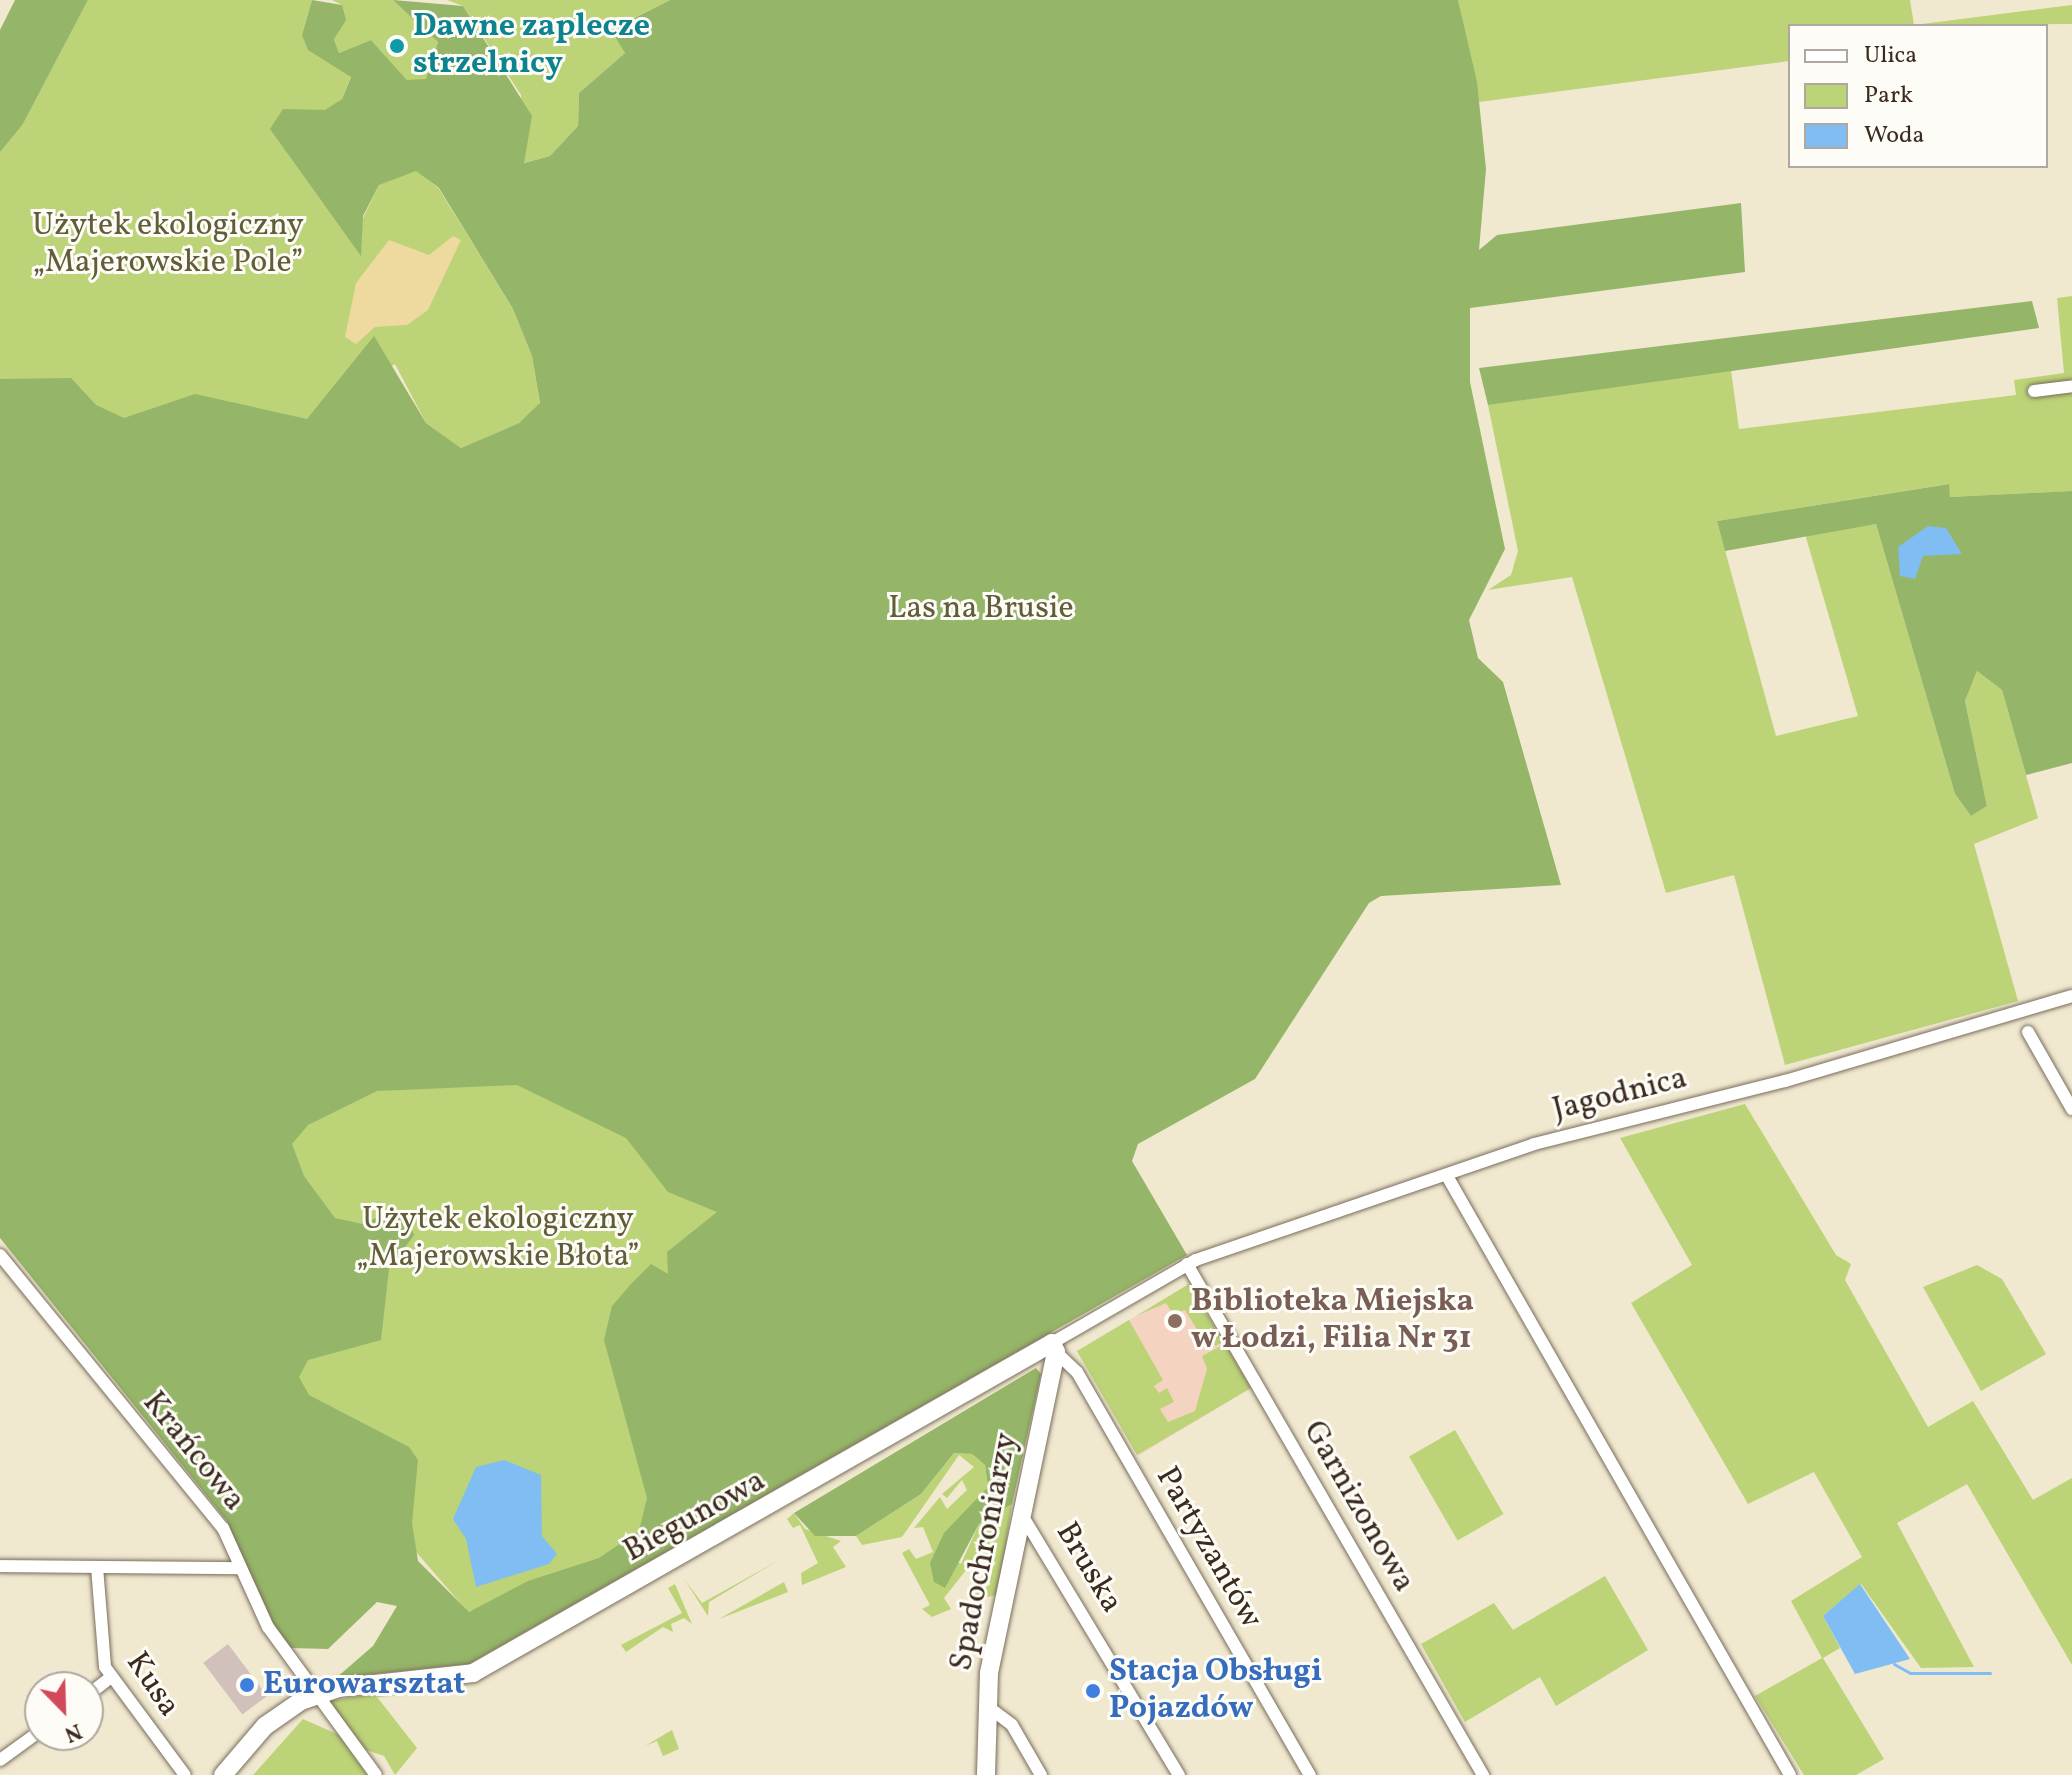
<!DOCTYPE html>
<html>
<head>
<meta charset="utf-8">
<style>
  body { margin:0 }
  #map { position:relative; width:2072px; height:1775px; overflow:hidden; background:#f0e9d0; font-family:Vollkorn,serif }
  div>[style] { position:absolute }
  .built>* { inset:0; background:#f5d3c1; transform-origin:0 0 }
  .industrial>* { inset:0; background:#d1c0bc; transform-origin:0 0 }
  .green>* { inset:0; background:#bcd378; transform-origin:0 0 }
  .forest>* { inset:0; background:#95b568 }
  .sand>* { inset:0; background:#eeda9e }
  .water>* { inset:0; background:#80bdf3 }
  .stream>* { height:3px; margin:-1.5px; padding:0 1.5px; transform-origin:1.5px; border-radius:1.5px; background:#80bdf3 }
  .roads { filter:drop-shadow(0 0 2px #7a6d5c) drop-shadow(0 0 2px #7a6d5c) }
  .street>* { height:12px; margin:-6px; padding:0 6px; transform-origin:6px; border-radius:6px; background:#fff }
  .secondary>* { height:18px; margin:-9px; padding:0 9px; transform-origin:9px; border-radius:9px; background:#fff }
  .dots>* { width:22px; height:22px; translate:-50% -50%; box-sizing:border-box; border:4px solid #fdfcf7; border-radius:50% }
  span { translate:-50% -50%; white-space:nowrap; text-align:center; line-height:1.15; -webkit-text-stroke:6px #fdfcf7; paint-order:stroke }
  .culture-label { font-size:32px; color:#0d838f; font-weight:700 }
  .left { translate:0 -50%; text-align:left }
  .park-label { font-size:32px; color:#625d39 }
  .street-label { font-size:32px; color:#3b2a1e }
  .education-label { font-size:32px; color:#785e54; font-weight:700 }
  .shop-label { font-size:32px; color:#366cbe; font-weight:700 }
  .legend { position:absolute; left:1788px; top:24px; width:260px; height:144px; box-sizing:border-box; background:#fdfcf7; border:2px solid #afa8a0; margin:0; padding:10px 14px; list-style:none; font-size:24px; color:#3b2a1e }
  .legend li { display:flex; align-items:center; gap:16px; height:40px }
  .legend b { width:40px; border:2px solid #afa8a0 }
  .north { position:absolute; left:24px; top:1671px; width:80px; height:80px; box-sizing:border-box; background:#fdfcf7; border:2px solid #afa8a0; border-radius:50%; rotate:157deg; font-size:22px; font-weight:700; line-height:32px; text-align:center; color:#3b2a1e }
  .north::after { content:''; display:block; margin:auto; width:28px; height:36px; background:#d1495b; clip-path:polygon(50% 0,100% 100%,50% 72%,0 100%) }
</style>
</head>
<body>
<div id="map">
  <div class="built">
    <div style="left:1189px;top:1284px;width:121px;height:131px;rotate:59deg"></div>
  </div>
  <div class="industrial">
    <div style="left:228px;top:1644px;width:65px;height:31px;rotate:53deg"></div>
  </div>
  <div class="green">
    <div style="clip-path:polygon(88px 0,312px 0,302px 35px,351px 76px,342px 99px,325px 111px,363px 218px,379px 185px,416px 170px,439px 189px,513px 309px,532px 356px,540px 404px,519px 423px,461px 448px,426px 423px,395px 364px,307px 419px,0 474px,0 148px,23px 124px)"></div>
    <div style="clip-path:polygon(332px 0,393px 0,410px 13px,438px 42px,426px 80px,407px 80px,371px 40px,339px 53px,334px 39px,342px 5px)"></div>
    <div style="clip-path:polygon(447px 0,670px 0,612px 29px,625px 53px,579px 93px,578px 126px,550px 156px,523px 163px,521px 95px,463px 6px)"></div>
    <div style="clip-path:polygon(1458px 0,1910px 0,1914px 25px,2072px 5px,2072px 24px,1790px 26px,1790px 61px,1479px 102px)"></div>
    <div style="clip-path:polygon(2072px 296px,2072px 491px,1950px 497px,1948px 484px,1717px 521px,1776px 736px,1858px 716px,1805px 534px,1876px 524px,1955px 794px,1971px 816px,1987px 806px,1965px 701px,1977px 671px,2002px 690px,2038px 818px,1974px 844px,2018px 1001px,1785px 1065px,1734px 875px,1666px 893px,1572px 577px,1488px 590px,1511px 575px,1518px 551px,1488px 405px,1731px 370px,1739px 429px,2016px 395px,2014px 380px,2064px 373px,2057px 298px)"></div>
    <div style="clip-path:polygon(522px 1044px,739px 1210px,681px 1530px,468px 1612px,284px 1399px,270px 1145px,309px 1086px)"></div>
    <div style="clip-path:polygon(1745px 1104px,1836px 1255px,1851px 1264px,1845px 1280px,1928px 1427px,1973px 1401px,2033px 1500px,2072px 1478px,2072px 1665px,1967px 1484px,1897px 1523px,1974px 1667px,1921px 1668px,1861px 1584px,1823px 1616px,1840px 1648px,1823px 1658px,1884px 1759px,1856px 1775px,1804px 1775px,1755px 1696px,1822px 1658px,1791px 1601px,1862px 1557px,1814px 1472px,1748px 1504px,1631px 1303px,1692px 1265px,1620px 1138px)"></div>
    <div style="clip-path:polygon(1977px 1265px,2002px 1279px,2046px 1354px,1981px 1391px,1923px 1287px)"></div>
    <div style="clip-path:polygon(1189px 1284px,1223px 1342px,1209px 1349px,1185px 1310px,1173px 1314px,1166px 1303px,1136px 1316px)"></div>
    <div style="clip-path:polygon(1129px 1320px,1163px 1380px,1154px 1386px,1159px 1393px,1167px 1388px,1174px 1402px,1160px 1409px,1168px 1422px,1195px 1411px,1207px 1369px,1202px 1356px,1225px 1344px,1251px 1388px,1137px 1455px,1077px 1351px)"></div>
    <div style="left:1455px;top:1430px;width:97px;height:53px;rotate:60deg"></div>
    <div style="clip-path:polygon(954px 1453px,972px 1454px,985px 1465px,988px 1487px,938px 1547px,961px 1564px,979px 1524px,1012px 1504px,998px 1595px,975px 1599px,973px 1595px,991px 1584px,984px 1578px,996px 1563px,981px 1551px,944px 1598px,951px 1609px,932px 1617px,922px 1609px,930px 1605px,902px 1553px,909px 1549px,916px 1559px,933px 1552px,923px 1527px,914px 1528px,940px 1497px,947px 1509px,967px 1490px,962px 1480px,947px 1498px,942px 1494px,974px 1467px,959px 1455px,902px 1537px,862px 1545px,856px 1536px,921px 1494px)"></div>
    <div style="clip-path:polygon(794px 1513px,805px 1529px,841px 1541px,833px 1547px,846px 1567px,802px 1585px,801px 1573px,818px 1563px,800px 1525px,793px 1528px,787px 1519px)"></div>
    <div style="clip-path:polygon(779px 1560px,709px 1602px,708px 1616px,684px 1579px,702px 1603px)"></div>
    <div style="clip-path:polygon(1605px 1576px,1648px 1650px,1556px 1706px,1540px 1677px,1465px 1722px,1421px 1644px,1494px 1603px,1513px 1630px)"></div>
    <div style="clip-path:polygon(784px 1582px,788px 1592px,719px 1619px)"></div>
    <div style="clip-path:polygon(675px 1584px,692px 1624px,684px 1618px,671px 1624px,673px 1632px,663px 1627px,626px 1652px,621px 1645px,682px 1613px,668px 1588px)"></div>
    <div style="clip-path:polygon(429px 1685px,433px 1692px,377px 1697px,417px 1748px,395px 1775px,384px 1756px,363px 1749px,329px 1701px)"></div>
    <div style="clip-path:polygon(303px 1719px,339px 1735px,367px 1775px,253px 1775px)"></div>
    <div style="clip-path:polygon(672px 1730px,679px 1749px,663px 1756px,657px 1741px,645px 1746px)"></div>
  </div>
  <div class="forest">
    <div style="clip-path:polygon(15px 0,88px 0,23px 124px,0 152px,0 30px)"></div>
    <div style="clip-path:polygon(evenodd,312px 0,342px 5px,346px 20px,334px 39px,339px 53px,371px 40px,407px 80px,426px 79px,438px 42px,393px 0,463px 6px,532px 116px,524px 163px,550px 156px,578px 126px,579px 93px,625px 53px,611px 30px,670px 0,1458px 0,1477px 82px,1486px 169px,1479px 250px,1497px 235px,1741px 203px,1745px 272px,1470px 308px,1470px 382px,1505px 549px,1469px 620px,1478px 658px,1503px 682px,1561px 885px,1381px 896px,1369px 903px,1255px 1079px,1138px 1144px,1132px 1161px,1187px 1255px,469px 1664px,336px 1678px,373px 1646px,397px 1606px,377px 1602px,328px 1649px,291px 1648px,263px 1610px,227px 1521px,0 1238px,0 379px,71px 378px,96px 405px,124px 418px,195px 394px,307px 419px,374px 336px,426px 423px,461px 448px,519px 423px,540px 403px,532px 356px,513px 309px,439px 188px,416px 171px,379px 185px,363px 216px,361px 256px,270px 129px,283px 109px,325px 110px,342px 99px,351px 77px,308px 50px,302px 35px,312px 0,517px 1085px,626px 1138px,668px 1192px,717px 1212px,667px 1252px,668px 1274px,651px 1264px,631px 1284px,612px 1306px,604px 1340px,647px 1498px,639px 1531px,599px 1558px,528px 1581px,469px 1612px,418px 1561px,412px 1523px,418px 1460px,409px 1447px,309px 1395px,299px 1377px,308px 1360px,381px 1340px,389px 1269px,414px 1235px,408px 1218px,393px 1211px,362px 1224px,335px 1218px,304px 1176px,292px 1144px,308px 1125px,377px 1091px,517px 1085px)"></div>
    <div style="clip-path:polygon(2032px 301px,2039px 328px,1488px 405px,1479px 368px)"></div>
    <div style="clip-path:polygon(1949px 484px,1950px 497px,2072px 491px,2072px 763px,2026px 775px,2002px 690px,1977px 671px,1965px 701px,1987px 806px,1971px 816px,1955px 794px,1876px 524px,1725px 551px,1717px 521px)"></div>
    <div style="clip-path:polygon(1036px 1368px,1041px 1374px,1012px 1504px,979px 1524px,945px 1588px,934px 1582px,930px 1563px,944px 1533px,988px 1487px,985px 1465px,972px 1454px,954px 1453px,921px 1494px,856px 1536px,815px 1536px,794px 1513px)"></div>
  </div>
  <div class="sand">
    <div style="clip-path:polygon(453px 236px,461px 240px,428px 310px,407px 325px,375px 327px,356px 344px,345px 337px,356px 283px,389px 240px,429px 255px)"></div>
  </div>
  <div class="water">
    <div style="clip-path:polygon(1928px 526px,1946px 528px,1962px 554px,1923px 556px,1915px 579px,1900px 576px,1898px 547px)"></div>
    <div style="clip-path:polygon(504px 1460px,541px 1475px,542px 1536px,557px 1554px,549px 1564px,476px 1587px,466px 1539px,453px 1519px,476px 1467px)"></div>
    <div style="clip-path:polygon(1860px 1584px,1910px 1659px,1855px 1674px,1823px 1616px)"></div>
  </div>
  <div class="stream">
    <div style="left:1894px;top:1664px;width:18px;rotate:29deg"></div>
    <div style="left:1910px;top:1673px;width:80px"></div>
  </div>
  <div class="roads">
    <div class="street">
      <div style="left:2034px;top:391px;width:38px;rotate:-7deg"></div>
      <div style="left:2028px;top:1032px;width:89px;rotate:60.3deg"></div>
      <div style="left:1447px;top:1176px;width:690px;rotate:60.2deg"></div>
      <div style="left:0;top:1255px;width:353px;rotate:50.8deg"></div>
      <div style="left:223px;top:1528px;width:109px;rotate:65.6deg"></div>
      <div style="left:268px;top:1627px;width:183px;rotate:53.9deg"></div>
      <div style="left:1187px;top:1264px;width:591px;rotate:59.92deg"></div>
      <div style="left:1052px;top:1343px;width:166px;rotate:-30deg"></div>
      <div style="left:1196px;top:1260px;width:357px;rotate:-18.9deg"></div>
      <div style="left:1534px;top:1144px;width:259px;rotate:-14.1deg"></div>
      <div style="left:1785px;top:1081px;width:299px;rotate:-16.5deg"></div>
      <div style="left:1056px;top:1352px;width:29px;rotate:44deg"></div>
      <div style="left:1077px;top:1372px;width:466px;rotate:60deg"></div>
      <div style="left:1022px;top:1515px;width:304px;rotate:58.9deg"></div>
      <div style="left:0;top:1566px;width:239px;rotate:0.5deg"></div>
      <div style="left:97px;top:1567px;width:100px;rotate:85.4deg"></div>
      <div style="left:105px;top:1667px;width:134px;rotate:53.5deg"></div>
      <div style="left:88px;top:1695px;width:28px;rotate:-38deg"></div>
      <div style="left:987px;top:1706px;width:31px;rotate:37deg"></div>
      <div style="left:1012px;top:1725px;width:58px;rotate:59.9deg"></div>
      <div style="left:0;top:1760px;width:49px;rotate:-35.9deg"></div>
    </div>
    <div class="secondary">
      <div style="left:223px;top:1775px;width:65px;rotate:-49.4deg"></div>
      <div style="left:265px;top:1726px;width:44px;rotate:-34.8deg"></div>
      <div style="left:301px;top:1701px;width:39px;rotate:-19deg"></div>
      <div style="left:338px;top:1688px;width:136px;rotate:-6.3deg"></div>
      <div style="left:473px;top:1673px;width:666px;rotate:-29.68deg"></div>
      <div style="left:1052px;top:1343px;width:10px;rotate:66deg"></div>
      <div style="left:1056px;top:1352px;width:328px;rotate:101.8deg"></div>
      <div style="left:989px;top:1673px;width:102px;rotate:91.7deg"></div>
    </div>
  </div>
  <div class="dots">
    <div style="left:397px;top:46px;background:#0f9aa8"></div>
    <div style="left:1175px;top:1321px;background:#8d6e63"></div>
    <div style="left:247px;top:1685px;background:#3f7fe0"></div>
    <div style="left:1093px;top:1691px;background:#3f7fe0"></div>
  </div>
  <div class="culture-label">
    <span class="left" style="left:413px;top:46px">Dawne zaplecze<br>strzelnicy</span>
  </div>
  <div class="park-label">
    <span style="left:168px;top:245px">Użytek ekologiczny<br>„Majerowskie Pole”</span>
    <span style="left:981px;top:609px">Las na Brusie</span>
    <span style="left:498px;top:1239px">Użytek ekologiczny<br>„Majerowskie Błota”</span>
  </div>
  <div class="street-label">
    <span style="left:1620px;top:1095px;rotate:-14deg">Jagodnica</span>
    <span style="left:193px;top:1452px;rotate:51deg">Krańcowa</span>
    <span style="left:1358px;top:1507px;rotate:60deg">Garnizonowa</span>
    <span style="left:695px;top:1517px;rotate:-29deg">Biegunowa</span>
    <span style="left:1208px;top:1548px;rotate:60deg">Partyzantów</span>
    <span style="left:985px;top:1552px;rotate:-79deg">Spadochroniarzy</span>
    <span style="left:1088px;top:1568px;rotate:59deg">Bruska</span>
    <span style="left:152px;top:1685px;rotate:56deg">Kusa</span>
  </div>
  <div class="education-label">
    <span class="left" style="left:1191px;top:1321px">Biblioteka Miejska<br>w Łodzi, Filia Nr 31</span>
  </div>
  <div class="shop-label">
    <span class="left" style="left:1109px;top:1691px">Stacja Obsługi<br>Pojazdów</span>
    <span class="left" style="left:263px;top:1685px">Eurowarsztat</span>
  </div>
  <ul class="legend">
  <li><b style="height:10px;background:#fff"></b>Ulica</li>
  <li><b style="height:22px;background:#bcd378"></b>Park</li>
  <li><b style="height:22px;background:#80bdf3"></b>Woda</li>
  </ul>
  <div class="north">N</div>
</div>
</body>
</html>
